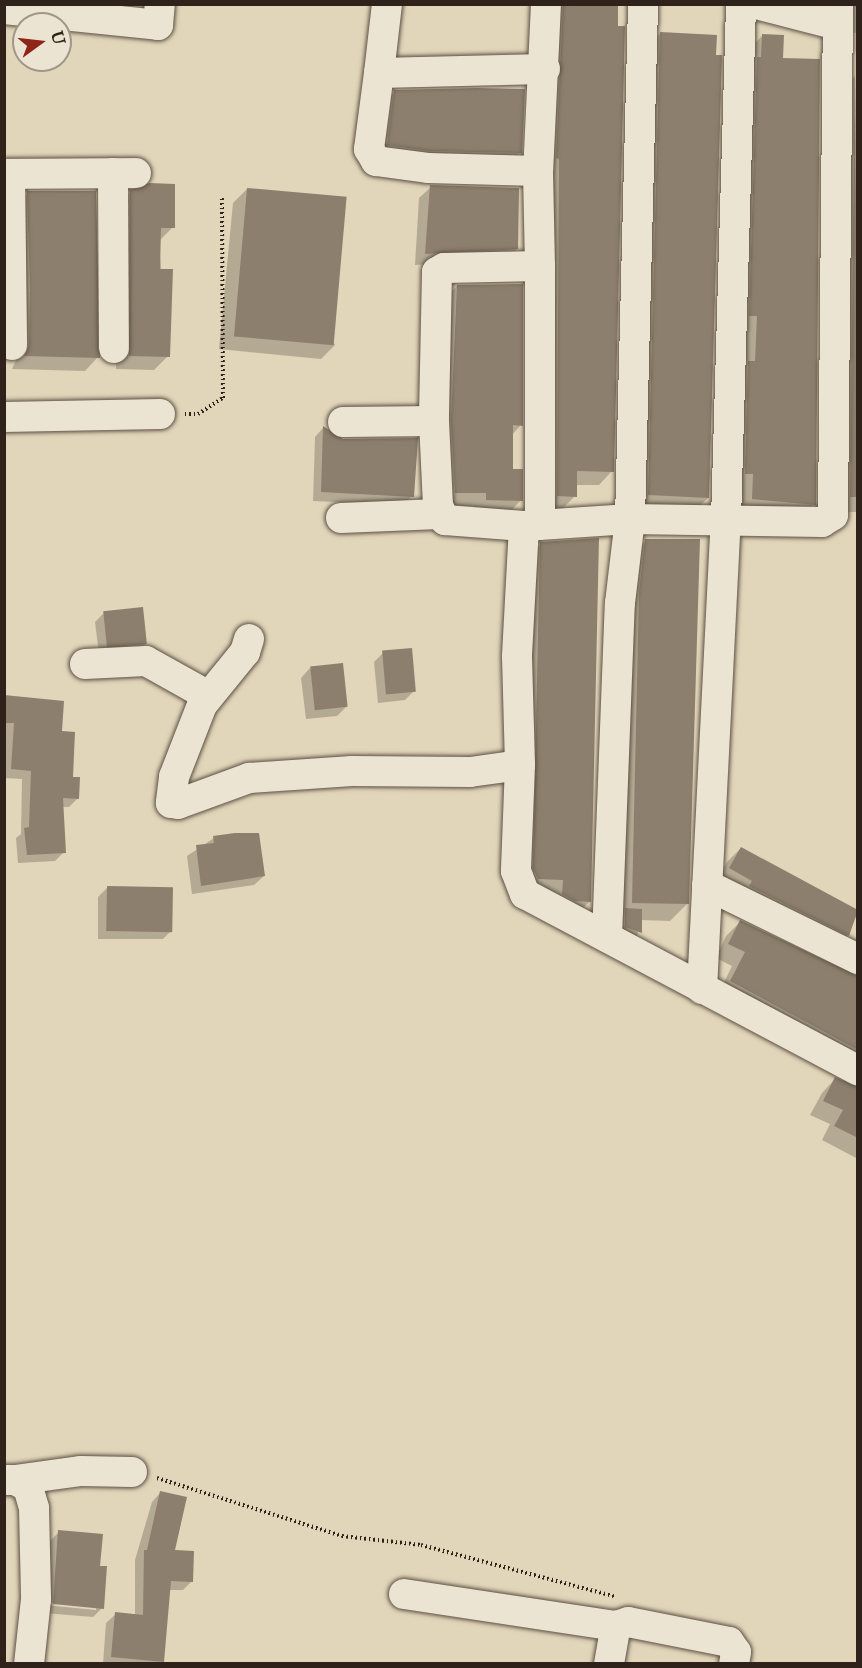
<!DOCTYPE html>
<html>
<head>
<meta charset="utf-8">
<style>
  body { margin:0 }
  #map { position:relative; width:862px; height:1668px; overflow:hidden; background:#e1d5ba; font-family:"IM FELL Double Pica",serif }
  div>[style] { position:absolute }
  .shadow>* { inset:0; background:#0003; transform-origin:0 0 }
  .building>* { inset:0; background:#8c7f6d; transform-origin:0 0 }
  .path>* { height:4px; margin-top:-2px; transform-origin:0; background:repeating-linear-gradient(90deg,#2f221a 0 1.5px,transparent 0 4.5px) }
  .roads { filter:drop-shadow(0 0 2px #5c4f42) drop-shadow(0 0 2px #5c4f42) }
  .minor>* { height:30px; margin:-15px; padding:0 15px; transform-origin:15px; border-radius:15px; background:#ece4d2 }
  span { translate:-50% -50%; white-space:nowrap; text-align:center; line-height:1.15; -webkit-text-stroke:5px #ece4d2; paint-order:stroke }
  .frame { position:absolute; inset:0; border:6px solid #2f221a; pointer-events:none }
  .north { position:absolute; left:12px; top:12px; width:60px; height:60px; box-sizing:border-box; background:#ece4d2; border:2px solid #a09688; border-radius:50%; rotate:75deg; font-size:16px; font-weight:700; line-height:24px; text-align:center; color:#2f221a }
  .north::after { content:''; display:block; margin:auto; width:21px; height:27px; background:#8f2418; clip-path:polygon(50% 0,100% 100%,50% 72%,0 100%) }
</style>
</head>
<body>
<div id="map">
  <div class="shadow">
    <div style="clip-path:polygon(561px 4px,617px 4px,612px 471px,599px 485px,575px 485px,575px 496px,561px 510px,544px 509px,549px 17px)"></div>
    <div style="left:842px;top:4px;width:16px;height:29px"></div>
    <div style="clip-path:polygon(660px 34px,708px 498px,694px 511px,635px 509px,646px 47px)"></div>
    <div style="clip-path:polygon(762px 36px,814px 504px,801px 518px,739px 512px,749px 49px)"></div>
    <div style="clip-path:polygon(855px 76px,858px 512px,835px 512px,839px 92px)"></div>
    <div style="clip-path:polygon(395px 91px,520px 153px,506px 166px,374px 158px,381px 105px)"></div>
    <div style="clip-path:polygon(431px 187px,517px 249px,505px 260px,415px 265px,419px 198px)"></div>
    <div style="clip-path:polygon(247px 189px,335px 345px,321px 359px,219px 349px,233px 203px)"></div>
    <div style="clip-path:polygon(131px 192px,173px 227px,159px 241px,168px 356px,154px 370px,116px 369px,117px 206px)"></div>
    <div style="clip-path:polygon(28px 193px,98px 357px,85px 371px,12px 369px,16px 360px,17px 304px,14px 206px)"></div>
    <div style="clip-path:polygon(457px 286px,521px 425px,512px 435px,511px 470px,521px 500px,508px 514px,473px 513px,473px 506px,442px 506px,443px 300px)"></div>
    <div style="clip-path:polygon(323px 428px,412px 496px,403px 505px,313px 501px,315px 437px)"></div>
    <div style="clip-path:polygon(646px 541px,688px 903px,670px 921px,641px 920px,637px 936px,621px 931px,628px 558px)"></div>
    <div style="clip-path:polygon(541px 544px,590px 901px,572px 919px,520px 896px,523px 562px)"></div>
    <div style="clip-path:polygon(104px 613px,146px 644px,137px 653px,99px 654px,95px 622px)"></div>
    <div style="clip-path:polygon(383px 653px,414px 691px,405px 700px,378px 703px,374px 662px)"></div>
    <div style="clip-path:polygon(310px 668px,346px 707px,337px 716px,306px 719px,301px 678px)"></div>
    <div style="clip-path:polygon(4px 697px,60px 733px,78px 798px,69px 807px,62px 807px,64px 852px,55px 861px,18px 863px,16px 838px,21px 834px,22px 779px,4px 778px)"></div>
    <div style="clip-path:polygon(214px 838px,264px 876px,254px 885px,192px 894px,187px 856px)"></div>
    <div style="clip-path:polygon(741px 848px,858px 912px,848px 935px,834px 948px,716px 882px,727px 862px)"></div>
    <div style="clip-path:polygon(107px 888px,172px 930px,163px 939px,98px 939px,98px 897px)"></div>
    <div style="clip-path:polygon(740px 922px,850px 976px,858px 976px,858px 1073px,718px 995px,732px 966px,716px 958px,726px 936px)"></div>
    <div style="clip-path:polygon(835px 1079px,858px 1087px,858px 1159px,822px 1140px,830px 1124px,810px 1115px,822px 1093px)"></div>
    <div style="clip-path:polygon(161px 1492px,173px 1552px,192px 1581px,183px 1590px,169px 1590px,160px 1664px,103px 1664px,106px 1623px,116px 1614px,135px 1616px,135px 1560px,152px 1502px)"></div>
    <div style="clip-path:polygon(evenodd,59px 1532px,102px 1608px,93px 1617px,44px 1613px,50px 1541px,59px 1532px,45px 1602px,96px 1607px,96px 1610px,45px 1605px,45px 1602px)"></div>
  </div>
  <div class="building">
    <div style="clip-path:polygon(563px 4px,618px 4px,618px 26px,625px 26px,614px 472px,577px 471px,577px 497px,557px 496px,559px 159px,556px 158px)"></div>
    <div style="clip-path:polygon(660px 32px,717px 35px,716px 55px,722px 55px,709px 498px,648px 495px)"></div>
    <div style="clip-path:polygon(762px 34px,784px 35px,783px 58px,820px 59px,816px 505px,752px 499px,753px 474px,745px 474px,748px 361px,755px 361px,757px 316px,749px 316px,757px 57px,761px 57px)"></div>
    <div style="clip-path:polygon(855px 75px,858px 497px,850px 497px)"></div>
    <div style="clip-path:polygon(477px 88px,525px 89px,522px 153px,429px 151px,387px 145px,394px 90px)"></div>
    <div style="clip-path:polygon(149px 183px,175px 184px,175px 228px,161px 228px,160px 269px,173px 269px,170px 357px,129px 356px,130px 190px)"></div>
    <div style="clip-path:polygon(430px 185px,519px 188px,518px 249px,425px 254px)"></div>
    <div style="left:247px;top:188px;width:100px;height:149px;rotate:5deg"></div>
    <div style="clip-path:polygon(27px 191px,96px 191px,100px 358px,24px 356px,29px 345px,30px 289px)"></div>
    <div style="clip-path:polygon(523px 284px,523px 426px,513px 425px,513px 469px,523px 469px,523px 501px,486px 500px,486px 493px,455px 493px,451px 421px,457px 285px)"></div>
    <div style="clip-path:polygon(323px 426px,343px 439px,418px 438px,414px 497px,321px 492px)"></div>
    <div style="clip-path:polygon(599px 538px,591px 902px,575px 901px,562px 894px,563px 880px,538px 879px,533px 868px,540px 542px)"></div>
    <div style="clip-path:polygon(645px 539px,700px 539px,689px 904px,632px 903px,639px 593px)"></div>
    <div style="left:143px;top:607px;width:37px;height:40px;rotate:84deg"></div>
    <div style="left:412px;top:648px;width:44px;height:30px;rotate:85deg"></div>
    <div style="left:343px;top:663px;width:44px;height:33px;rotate:84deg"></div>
    <div style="clip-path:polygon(4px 695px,64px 701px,62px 731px,75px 732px,73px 777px,80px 777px,79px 799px,63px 798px,66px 853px,27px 855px,24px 828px,29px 827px,31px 771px,11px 769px,14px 723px,4px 723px)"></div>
    <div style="clip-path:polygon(235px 833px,259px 833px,265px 876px,201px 886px,196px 845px,214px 843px,213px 836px)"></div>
    <div style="clip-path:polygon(741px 847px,858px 910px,849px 936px,749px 886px,752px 881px,729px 868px)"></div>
    <div style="left:107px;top:886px;width:66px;height:45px;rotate:1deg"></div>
    <div style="clip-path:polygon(625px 908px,642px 909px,642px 933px,625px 927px)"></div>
    <div style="clip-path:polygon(740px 920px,858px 976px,858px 1050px,730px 981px,745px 952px,728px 944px)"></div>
    <div style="clip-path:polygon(835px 1077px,858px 1087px,858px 1138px,834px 1126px,843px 1110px,823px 1101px)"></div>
    <div style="clip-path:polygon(160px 1491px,187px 1497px,175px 1550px,194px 1551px,193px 1582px,171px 1581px,164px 1662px,111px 1657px,115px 1612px,143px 1615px,144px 1550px,147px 1550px)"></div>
    <div style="clip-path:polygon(58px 1530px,103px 1534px,100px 1566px,107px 1566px,104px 1609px,53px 1604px)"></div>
  </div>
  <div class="path">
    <div style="left:185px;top:414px;width:13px"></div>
    <div style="left:198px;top:414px;width:30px;rotate:-33deg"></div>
    <div style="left:223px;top:398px;width:200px;rotate:-90.3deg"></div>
    <div style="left:157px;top:1478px;width:194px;rotate:17.4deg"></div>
    <div style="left:342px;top:1536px;width:80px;rotate:6.5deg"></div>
    <div style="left:421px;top:1545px;width:202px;rotate:14.9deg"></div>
  </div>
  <div class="roads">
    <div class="minor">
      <div style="left:387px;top:4px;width:69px;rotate:96.6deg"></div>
      <div style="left:379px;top:73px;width:166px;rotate:-1.4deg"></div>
      <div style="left:546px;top:4px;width:167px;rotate:92.7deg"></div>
      <div style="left:538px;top:171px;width:95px;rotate:88.8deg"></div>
      <div style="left:540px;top:266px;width:96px;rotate:178.8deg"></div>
      <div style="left:444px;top:268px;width:8px;rotate:150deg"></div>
      <div style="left:437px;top:272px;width:149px;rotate:91.2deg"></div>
      <div style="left:434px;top:421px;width:85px;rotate:87.3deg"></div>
      <div style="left:438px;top:506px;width:16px;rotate:63deg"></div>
      <div style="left:445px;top:520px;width:79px;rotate:4.3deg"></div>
      <div style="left:524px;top:526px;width:106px;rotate:-3.8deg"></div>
      <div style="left:630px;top:519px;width:192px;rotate:0.9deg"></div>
      <div style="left:822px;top:522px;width:13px;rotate:-32deg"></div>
      <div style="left:833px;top:515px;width:511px;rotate:-89.44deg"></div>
      <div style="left:756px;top:4px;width:84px;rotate:14.5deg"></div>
      <div style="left:4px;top:9px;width:155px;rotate:5.9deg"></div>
      <div style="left:158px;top:25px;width:21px;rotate:-85deg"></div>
      <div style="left:379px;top:73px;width:77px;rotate:97.5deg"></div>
      <div style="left:369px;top:149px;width:14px;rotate:60deg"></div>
      <div style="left:376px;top:161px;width:52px;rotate:7.7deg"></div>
      <div style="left:428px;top:168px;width:110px;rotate:1.6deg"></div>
      <div style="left:113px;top:173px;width:175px;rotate:89.7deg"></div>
      <div style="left:4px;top:174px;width:132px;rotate:-0.4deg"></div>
      <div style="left:10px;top:174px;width:171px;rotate:89.3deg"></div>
      <div style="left:4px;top:417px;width:156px;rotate:-1.1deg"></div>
      <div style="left:343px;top:422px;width:91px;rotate:-0.6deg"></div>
      <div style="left:341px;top:518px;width:98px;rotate:-2.3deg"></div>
      <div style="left:540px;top:525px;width:259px;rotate:-90deg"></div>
      <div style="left:524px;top:526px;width:131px;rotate:93.1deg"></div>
      <div style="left:517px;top:657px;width:108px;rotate:88.4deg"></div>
      <div style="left:520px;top:765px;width:106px;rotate:92.2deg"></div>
      <div style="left:516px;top:871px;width:25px;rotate:69deg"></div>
      <div style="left:525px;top:894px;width:377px;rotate:27.9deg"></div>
      <div style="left:249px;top:639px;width:14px;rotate:107deg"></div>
      <div style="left:245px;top:652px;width:68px;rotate:129.1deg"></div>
      <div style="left:202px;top:705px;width:77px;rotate:111.3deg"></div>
      <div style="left:174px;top:777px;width:26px;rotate:97deg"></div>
      <div style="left:171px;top:803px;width:7px;rotate:8deg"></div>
      <div style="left:178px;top:804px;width:76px;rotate:-20.1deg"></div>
      <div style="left:249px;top:778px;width:103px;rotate:-3.9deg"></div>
      <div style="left:352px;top:771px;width:118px;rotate:0.5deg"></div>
      <div style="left:470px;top:772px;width:50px;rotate:-8deg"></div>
      <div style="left:85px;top:664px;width:61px;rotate:-2.8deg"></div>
      <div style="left:146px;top:661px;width:70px;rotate:29.1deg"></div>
      <div style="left:707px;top:885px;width:168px;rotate:26.1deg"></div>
      <div style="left:607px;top:937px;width:334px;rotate:-87.8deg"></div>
      <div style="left:620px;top:603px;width:85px;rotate:-83.2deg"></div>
      <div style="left:630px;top:519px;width:515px;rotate:-88.55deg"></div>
      <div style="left:702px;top:989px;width:470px;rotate:-87.1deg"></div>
      <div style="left:726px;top:520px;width:516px;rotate:-88.33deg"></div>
      <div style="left:4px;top:1480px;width:11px"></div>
      <div style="left:15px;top:1480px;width:15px;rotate:28deg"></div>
      <div style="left:28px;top:1487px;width:22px;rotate:74deg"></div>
      <div style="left:34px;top:1508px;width:91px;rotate:88.7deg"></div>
      <div style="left:36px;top:1599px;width:65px;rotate:96.1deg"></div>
      <div style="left:15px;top:1480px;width:67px;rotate:-7.8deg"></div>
      <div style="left:81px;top:1471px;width:51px;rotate:1.1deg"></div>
      <div style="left:404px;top:1594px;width:214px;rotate:8.6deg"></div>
      <div style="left:609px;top:1664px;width:39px;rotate:-80deg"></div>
      <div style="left:616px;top:1626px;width:13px;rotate:-18deg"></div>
      <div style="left:628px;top:1622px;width:103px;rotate:11.2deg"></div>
      <div style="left:729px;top:1642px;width:12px;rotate:55deg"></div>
      <div style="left:736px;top:1652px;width:12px;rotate:99deg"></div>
    </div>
  </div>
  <div class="frame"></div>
  <div class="north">U</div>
</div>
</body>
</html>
